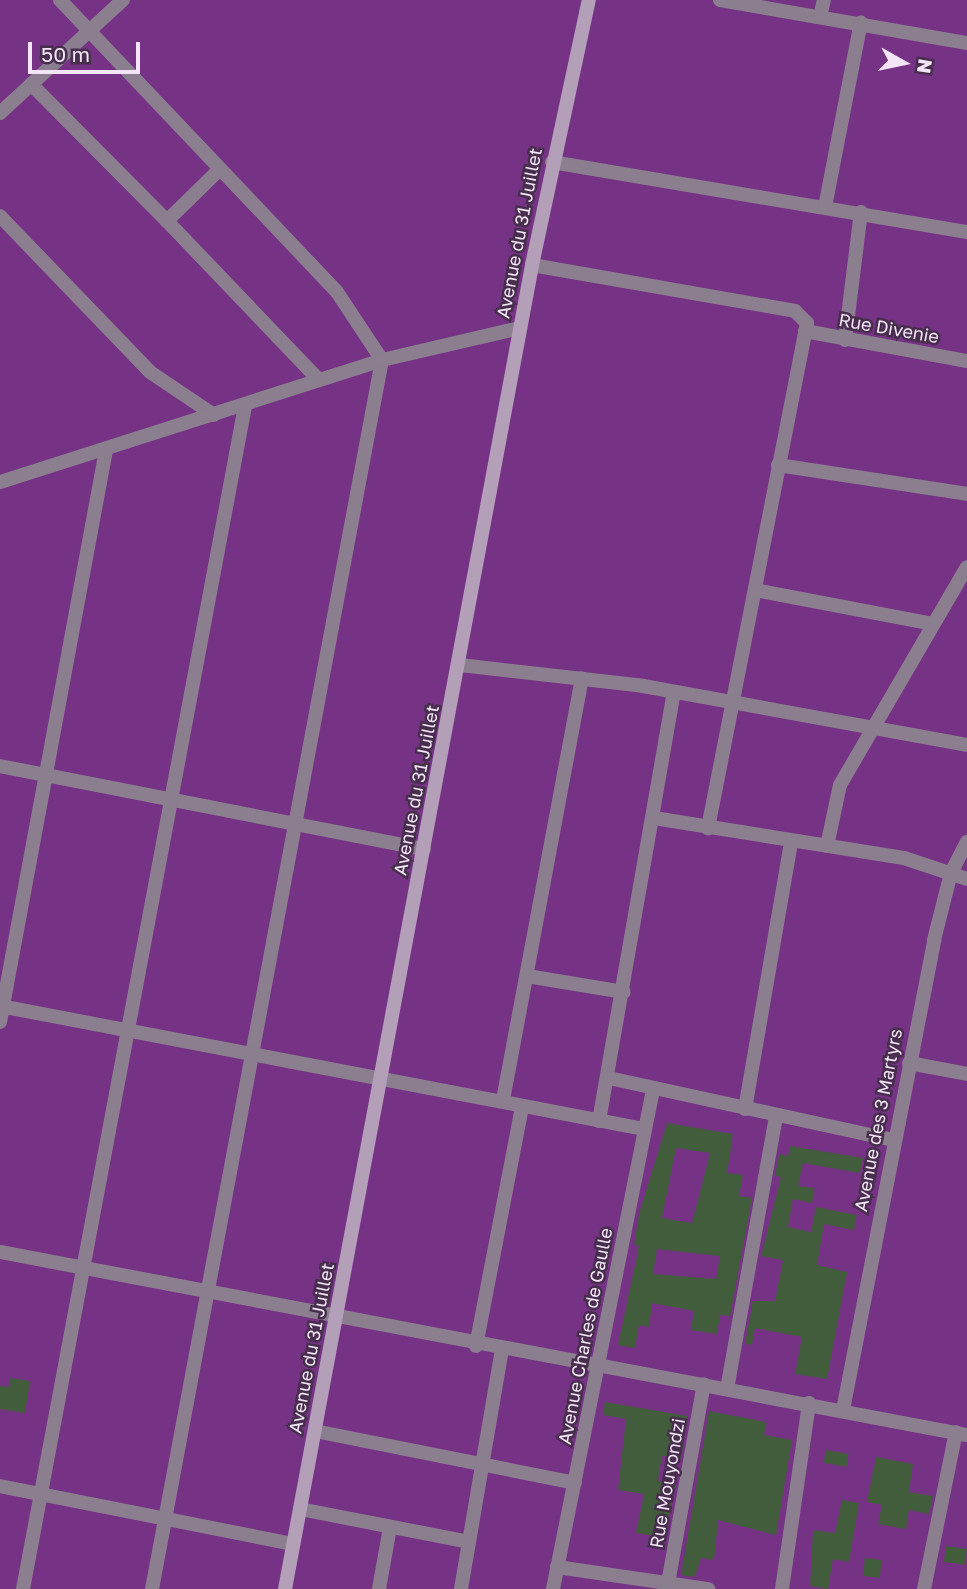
<!DOCTYPE html>
<html>
<head>
<meta charset="utf-8">
<style>
  body { margin:0 }
  #map { position:relative; width:967px; height:1589px; overflow:hidden; background:#513857; font-family:"Golos Text",sans-serif }
  div>[style] { position:absolute }
  .green>* { inset:0; background:#763385; transform-origin:0 0 }
  .building>* { inset:0; background:#425d3c; transform-origin:0 0 }
  .street>* { height:14px; margin:-7px; padding:0 7px; transform-origin:7px; border-radius:7px; background:#8b7e8e }
  .secondary>* { height:14px; margin:-7px; padding:0 7px; transform-origin:7px; border-radius:7px; background:#b39fb8 }
  span { translate:-50% -50%; white-space:nowrap; text-align:center; line-height:1.15; -webkit-text-stroke:5px #462e4c; paint-order:stroke }
  .street-label { font-size:18px; color:#f4e4f7 }
  .north { position:absolute; left:869px; top:28px; width:70px; height:70px; -webkit-text-stroke:5px #462e4c; paint-order:stroke; rotate:99deg; font-size:19px; font-weight:700; line-height:28px; text-align:center; color:#f4e4f7 }
  .north::after { content:''; display:block; margin:auto; width:24px; height:32px; background:#f4e4f7; clip-path:polygon(50% 0,100% 100%,50% 72%,0 100%) }
  .scale { position:absolute; left:28px; top:42px; width:112px; height:32px; box-sizing:border-box; border:4px solid #f4e4f7; border-top:0; padding-left:9px; font-size:21px; line-height:24px; white-space:nowrap; color:#f4e4f7; -webkit-text-stroke:5px #462e4c; paint-order:stroke }
</style>
</head>
<body>
<div id="map">
  <div class="green">
    <div style="left:0;top:0;width:967px;height:1589px"></div>
  </div>
  <div class="building">
    <div style="clip-path:polygon(evenodd,667px 1123px,733px 1134px,727px 1173px,743px 1175px,739px 1196px,752px 1198px,730px 1316px,720px 1315px,717px 1334px,691px 1330px,694px 1311px,652px 1303px,649px 1327px,639px 1325px,635px 1348px,618px 1345px,639px 1246px,634px 1245px,639px 1214px,667px 1123px,676px 1148px,710px 1153px,692px 1223px,662px 1218px,676px 1148px,667px 1123px,657px 1249px,720px 1256px,716px 1279px,653px 1274px,657px 1249px)"></div>
    <div style="clip-path:polygon(790px 1146px,863px 1158px,860px 1173px,803px 1163px,798px 1186px,814px 1188px,812px 1203px,793px 1199px,788px 1227px,811px 1232px,816px 1207px,857px 1215px,854px 1230px,824px 1224px,817px 1265px,847px 1272px,827px 1379px,795px 1374px,802px 1337px,755px 1328px,752px 1345px,745px 1344px,753px 1301px,775px 1301px,783px 1260px,761px 1256px,781px 1177px,775px 1176px,779px 1154px,788px 1156px)"></div>
    <div style="clip-path:polygon(10px 1378px,30px 1381px,25px 1413px,0 1409px,0 1386px,9px 1387px)"></div>
    <div style="clip-path:polygon(605px 1402px,688px 1416px,681px 1459px,662px 1456px,658px 1481px,676px 1483px,664px 1537px,636px 1533px,644px 1494px,618px 1490px,626px 1419px,603px 1415px)"></div>
    <div style="clip-path:polygon(709px 1411px,766px 1422px,764px 1435px,792px 1440px,776px 1535px,718px 1520px,714px 1560px,701px 1558px,695px 1577px,681px 1575px)"></div>
    <div style="left:826px;top:1450px;width:23px;height:13px;rotate:10deg"></div>
    <div style="clip-path:polygon(876px 1457px,913px 1464px,909px 1492px,933px 1496px,929px 1514px,909px 1510px,906px 1529px,878px 1524px,882px 1505px,867px 1502px)"></div>
    <div style="clip-path:polygon(842px 1500px,859px 1503px,849px 1562px,833px 1559px,828px 1589px,810px 1586px,813px 1530px,835px 1533px)"></div>
    <div style="left:946px;top:1546px;width:21px;height:16px;rotate:8deg"></div>
    <div style="left:865px;top:1558px;width:17px;height:18px;rotate:7deg"></div>
  </div>
  <div class="street">
    <div style="left:60px;top:0;width:402px;rotate:46.5deg"></div>
    <div style="left:337px;top:292px;width:82px;rotate:56.5deg"></div>
    <div style="left:382px;top:360px;width:1250px;rotate:100.6deg"></div>
    <div style="left:720px;top:0;width:251px;rotate:9.9deg"></div>
    <div style="left:820px;top:17px;width:17px;rotate:-77deg"></div>
    <div style="left:31px;top:84px;width:193px;rotate:45.2deg"></div>
    <div style="left:0;top:113px;width:167px;rotate:-42.6deg"></div>
    <div style="left:552px;top:162px;width:421px;rotate:9.6deg"></div>
    <div style="left:219px;top:170px;width:73px;rotate:135.6deg"></div>
    <div style="left:167px;top:221px;width:219px;rotate:46.3deg"></div>
    <div style="left:825px;top:207px;width:188px;rotate:-79deg"></div>
    <div style="left:0;top:216px;width:216px;rotate:46.1deg"></div>
    <div style="left:150px;top:372px;width:77px;rotate:33.9deg"></div>
    <div style="left:532px;top:265px;width:267px;rotate:9.9deg"></div>
    <div style="left:795px;top:311px;width:17px;rotate:45deg"></div>
    <div style="left:807px;top:323px;width:515px;rotate:101.09deg"></div>
    <div style="left:805px;top:331px;width:165px;rotate:10.5deg"></div>
    <div style="left:845px;top:340px;width:129px;rotate:-82.9deg"></div>
    <div style="left:778px;top:465px;width:191px;rotate:8.7deg"></div>
    <div style="left:0;top:482px;width:401px;rotate:-17.7deg"></div>
    <div style="left:382px;top:360px;width:142px;rotate:-13.1deg"></div>
    <div style="left:755px;top:590px;width:181px;rotate:10.8deg"></div>
    <div style="left:460px;top:665px;width:184px;rotate:6.5deg"></div>
    <div style="left:643px;top:686px;width:329px;rotate:10.3deg"></div>
    <div style="left:0;top:766px;width:432px;rotate:11.1deg"></div>
    <div style="left:654px;top:818px;width:253px;rotate:9.1deg"></div>
    <div style="left:904px;top:858px;width:66px;rotate:18.4deg"></div>
    <div style="left:827px;top:846px;width:62px;rotate:-78deg"></div>
    <div style="left:840px;top:785px;width:252px;rotate:-59.8deg"></div>
    <div style="left:527px;top:976px;width:98px;rotate:9.4deg"></div>
    <div style="left:0;top:1006px;width:656px;rotate:10.81deg"></div>
    <div style="left:0;top:1022px;width:582px;rotate:-79.5deg"></div>
    <div style="left:909px;top:1063px;width:59px;rotate:10.7deg"></div>
    <div style="left:609px;top:1078px;width:291px;rotate:12.3deg"></div>
    <div style="left:503px;top:1100px;width:429px;rotate:-79.4deg"></div>
    <div style="left:745px;top:1109px;width:271px;rotate:-80.2deg"></div>
    <div style="left:599px;top:1121px;width:431px;rotate:-80.1deg"></div>
    <div style="left:0;top:1252px;width:984px;rotate:10.72deg"></div>
    <div style="left:476px;top:1346px;width:242px;rotate:-79.1deg"></div>
    <div style="left:727px;top:1389px;width:275px;rotate:-79.8deg"></div>
    <div style="left:843px;top:1410px;width:479px;rotate:-79deg"></div>
    <div style="left:934px;top:940px;width:69px;rotate:-75.8deg"></div>
    <div style="left:951px;top:873px;width:35px;rotate:-63deg"></div>
    <div style="left:315px;top:1431px;width:265px;rotate:11.3deg"></div>
    <div style="left:0;top:1486px;width:299px;rotate:11.2deg"></div>
    <div style="left:300px;top:1509px;width:172px;rotate:11deg"></div>
    <div style="left:557px;top:1567px;width:153px;rotate:8.3deg"></div>
    <div style="left:23px;top:1589px;width:1204px;rotate:-79.37deg"></div>
    <div style="left:379px;top:1589px;width:63px;rotate:-79.9deg"></div>
    <div style="left:461px;top:1589px;width:242px;rotate:-80.3deg"></div>
    <div style="left:553px;top:1589px;width:509px;rotate:-78.67deg"></div>
    <div style="left:667px;top:1589px;width:208px;rotate:-79.8deg"></div>
    <div style="left:782px;top:1589px;width:188px;rotate:-81.7deg"></div>
    <div style="left:924px;top:1589px;width:160px;rotate:-78.5deg"></div>
  </div>
  <div class="secondary">
    <div style="left:285px;top:1589px;width:1347px;rotate:-79.43deg"></div>
    <div style="left:532px;top:265px;width:271px;rotate:-77.9deg"></div>
  </div>
  <div class="street-label">
    <span style="left:519px;top:233px;rotate:-79deg">Avenue du 31 Juillet</span>
    <span style="left:889px;top:328px;rotate:10deg">Rue Divenie</span>
    <span style="left:416px;top:790px;rotate:-79deg">Avenue du 31 Juillet</span>
    <span style="left:878px;top:1120px;rotate:-79deg">Avenue des 3 Martyrs</span>
    <span style="left:585px;top:1336px;rotate:-79deg">Avenue Charles de Gaulle</span>
    <span style="left:311px;top:1348px;rotate:-79deg">Avenue du 31 Juillet</span>
    <span style="left:667px;top:1483px;rotate:-80deg">Rue Mouyondzi</span>
  </div>
  <div class="north">N</div>
  <div class="scale">50 m</div>
</div>
</body>
</html>
